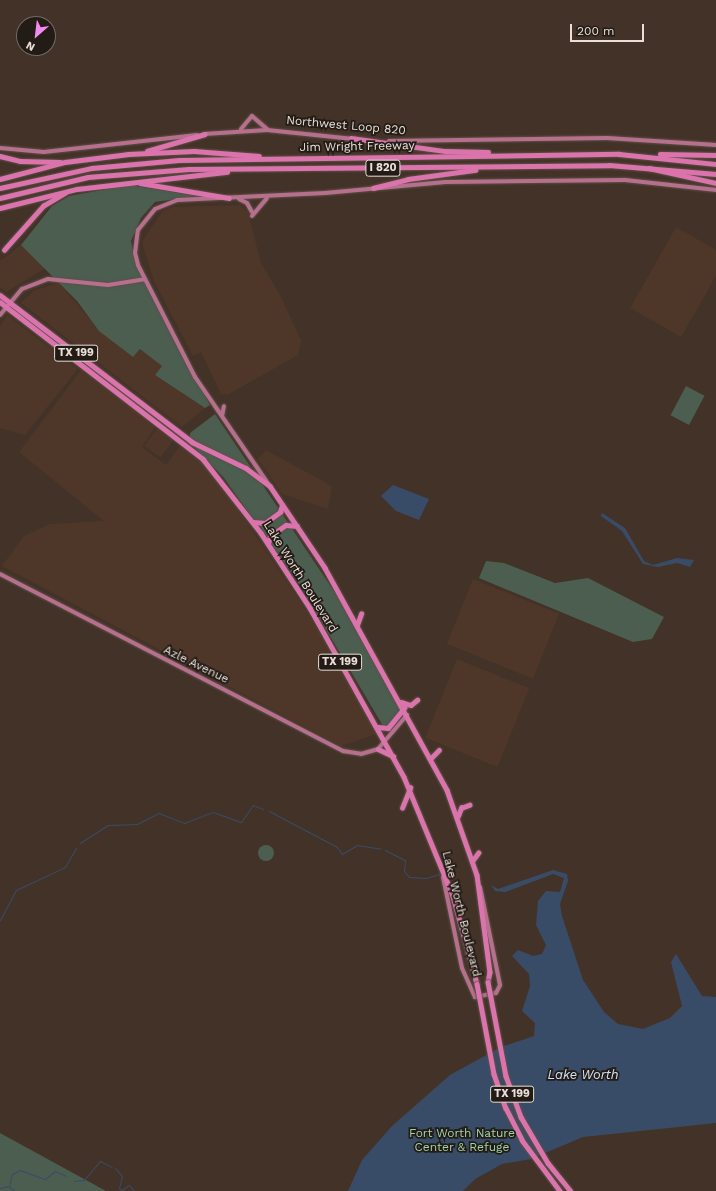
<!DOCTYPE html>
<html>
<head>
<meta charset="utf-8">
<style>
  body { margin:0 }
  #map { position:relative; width:716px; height:1191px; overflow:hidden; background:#433227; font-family:"Work Sans",sans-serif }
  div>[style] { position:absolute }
  .built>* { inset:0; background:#4e3728; transform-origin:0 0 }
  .green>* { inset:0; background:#4b5e50; transform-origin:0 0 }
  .round { border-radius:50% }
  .water>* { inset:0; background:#394c67 }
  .stream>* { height:1px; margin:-0.5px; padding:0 0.5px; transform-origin:0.5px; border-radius:0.5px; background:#394c67 }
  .roads { filter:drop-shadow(0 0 1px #5f5047) drop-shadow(0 0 1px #5f5047) }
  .major>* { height:4px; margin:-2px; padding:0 2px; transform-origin:2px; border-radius:2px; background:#b6708e }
  .highway>* { height:4.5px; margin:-2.25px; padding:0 2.25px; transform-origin:2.25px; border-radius:2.25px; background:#db73ad }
  .bridges { filter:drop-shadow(0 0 1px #5f5047) drop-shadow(0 0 1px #5f5047) }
  .highway-bridge>* { height:4.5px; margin:-2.25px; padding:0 2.25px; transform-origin:2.25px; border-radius:2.25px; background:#db73ad }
  span { translate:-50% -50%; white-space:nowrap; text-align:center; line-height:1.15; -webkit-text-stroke:3.5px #231c16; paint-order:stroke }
  .shield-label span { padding:1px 3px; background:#231c16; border:1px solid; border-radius:3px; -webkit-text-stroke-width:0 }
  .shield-label { font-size:11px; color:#eadfd8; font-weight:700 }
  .street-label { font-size:12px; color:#eadfd8 }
  .park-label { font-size:12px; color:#9dd4aa }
  .water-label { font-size:13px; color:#d1e0f5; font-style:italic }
  .north { position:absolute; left:16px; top:16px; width:40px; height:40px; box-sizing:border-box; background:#231c16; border:1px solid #736a64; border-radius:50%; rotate:208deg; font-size:11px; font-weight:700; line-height:16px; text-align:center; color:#eadfd8 }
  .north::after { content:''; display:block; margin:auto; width:14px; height:18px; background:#f38af1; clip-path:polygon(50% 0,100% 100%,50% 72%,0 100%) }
  .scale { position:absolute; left:570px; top:24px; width:74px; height:18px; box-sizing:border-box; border:2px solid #eadfd8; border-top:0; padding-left:5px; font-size:12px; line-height:14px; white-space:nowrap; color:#eadfd8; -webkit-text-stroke:3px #231c16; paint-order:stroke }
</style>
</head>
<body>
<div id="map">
  <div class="built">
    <div style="clip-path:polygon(240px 205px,248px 212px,261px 263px,280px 295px,301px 340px,298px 355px,227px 395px,221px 394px,201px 352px,193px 356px,154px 281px,142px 242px,162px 212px,172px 207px)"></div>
    <div style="clip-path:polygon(676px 227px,716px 250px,716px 276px,681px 337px,630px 308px)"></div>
    <div style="clip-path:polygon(21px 245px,46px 268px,6px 292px,0 287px,0 261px)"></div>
    <div style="clip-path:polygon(59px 283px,99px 330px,133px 357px,140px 349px,162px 366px,155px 375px,205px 408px,182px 427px,21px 303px,35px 290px)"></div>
    <div style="clip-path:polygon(7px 315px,78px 369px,25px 435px,0 428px,0 326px)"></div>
    <div style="clip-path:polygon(81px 370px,155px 427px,142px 447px,166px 465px,180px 446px,212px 471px,309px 615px,377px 734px,341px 746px,2px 566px,24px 536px,50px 524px,104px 521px,19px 452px)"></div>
    <div style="left:157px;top:429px;width:20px;height:21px;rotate:37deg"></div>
    <div style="clip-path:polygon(266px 450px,332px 486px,328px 509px,282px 494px,258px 459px)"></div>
    <div style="left:473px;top:579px;width:93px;height:70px;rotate:22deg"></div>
    <div style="left:457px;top:659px;width:78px;height:85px;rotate:22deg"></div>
  </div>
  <div class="green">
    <div style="clip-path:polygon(129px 185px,198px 196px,155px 202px,141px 218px,131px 241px,136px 264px,210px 405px,205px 408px,155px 375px,162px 366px,140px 349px,133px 357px,99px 331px,77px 301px,21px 245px,52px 206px,69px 196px)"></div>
    <div style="left:686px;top:386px;width:21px;height:33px;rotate:28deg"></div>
    <div style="clip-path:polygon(215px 414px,340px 600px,401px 710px,388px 727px,383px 726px,301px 587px,224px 478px,190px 443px,190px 433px)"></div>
    <div style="clip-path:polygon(486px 561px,504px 563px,555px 583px,588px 578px,664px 617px,652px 639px,633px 642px,479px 578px)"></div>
    <div class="round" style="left:258px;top:845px;width:16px;height:16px"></div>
    <div style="clip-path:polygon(0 1133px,106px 1191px,0 1191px)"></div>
  </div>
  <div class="water">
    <div style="clip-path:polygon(393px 485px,429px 499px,419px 520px,396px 511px,381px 496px)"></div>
    <div style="clip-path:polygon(602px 513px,625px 528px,644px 561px,653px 565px,677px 558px,694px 560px,690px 567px,677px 563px,658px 567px,643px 564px,622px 531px,601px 516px)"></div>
    <div style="clip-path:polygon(553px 870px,567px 874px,568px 881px,560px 904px,562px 916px,583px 980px,604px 1012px,618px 1024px,643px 1029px,670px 1018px,682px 1006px,671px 962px,676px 954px,702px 996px,716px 997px,716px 1123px,583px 1137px,531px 1159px,502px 1164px,475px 1179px,463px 1191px,348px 1191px,362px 1160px,392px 1126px,450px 1075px,501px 1047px,534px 1036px,535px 1023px,522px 1011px,530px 986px,529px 974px,512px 956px,518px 950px,533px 956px,542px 954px,546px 945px,536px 925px,538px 901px,546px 891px,560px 892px,564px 878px,553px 874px,505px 892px,495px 891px,491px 885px,498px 889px)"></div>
  </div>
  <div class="stream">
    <div style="left:269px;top:811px;width:77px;rotate:27.9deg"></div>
    <div style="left:337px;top:847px;width:9px;rotate:54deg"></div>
    <div style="left:342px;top:854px;width:17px;rotate:-31deg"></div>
    <div style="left:357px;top:845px;width:24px;rotate:9deg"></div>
    <div style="left:80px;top:843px;width:33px;rotate:-33deg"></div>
    <div style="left:108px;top:825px;width:29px;rotate:-2deg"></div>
    <div style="left:137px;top:824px;width:25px;rotate:-27deg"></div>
    <div style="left:159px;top:813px;width:27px;rotate:22deg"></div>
    <div style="left:184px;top:823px;width:31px;rotate:-21deg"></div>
    <div style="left:213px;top:812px;width:30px;rotate:20deg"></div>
    <div style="left:241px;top:822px;width:21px;rotate:-55deg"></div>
    <div style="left:253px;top:805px;width:11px;rotate:22deg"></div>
    <div style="left:385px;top:850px;width:22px;rotate:27deg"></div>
    <div style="left:405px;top:860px;width:11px;rotate:95deg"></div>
    <div style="left:404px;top:871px;width:8px;rotate:50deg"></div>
    <div style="left:409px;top:877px;width:17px;rotate:3deg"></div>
    <div style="left:426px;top:878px;width:14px;rotate:-17deg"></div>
    <div style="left:0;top:920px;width:34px;rotate:-62deg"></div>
    <div style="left:16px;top:890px;width:54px;rotate:-25.1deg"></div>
    <div style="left:65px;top:867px;width:22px;rotate:-60deg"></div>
    <div style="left:115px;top:1168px;width:11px;rotate:49deg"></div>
    <div style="left:122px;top:1176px;width:12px;rotate:104deg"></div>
    <div style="left:119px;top:1188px;width:4px;rotate:34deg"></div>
    <div style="left:122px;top:1190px;width:9px;rotate:-36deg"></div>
    <div style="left:129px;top:1185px;width:8px;rotate:50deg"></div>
    <div style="left:74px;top:1181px;width:10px;rotate:-6deg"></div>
    <div style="left:84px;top:1180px;width:25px;rotate:-50deg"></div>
    <div style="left:100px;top:1161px;width:13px;rotate:27deg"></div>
    <div style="left:9px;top:1187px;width:7px;rotate:34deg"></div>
    <div style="left:0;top:1188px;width:9px;rotate:-13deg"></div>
    <div style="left:9px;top:1186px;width:12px;rotate:-76deg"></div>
    <div style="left:12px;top:1174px;width:9px;rotate:-27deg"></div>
    <div style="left:20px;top:1170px;width:27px;rotate:20deg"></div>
    <div style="left:45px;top:1179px;width:13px;rotate:-39deg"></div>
    <div style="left:55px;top:1171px;width:12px;rotate:24deg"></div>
  </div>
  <div class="roads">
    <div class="major">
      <div style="left:241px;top:129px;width:17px;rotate:-50deg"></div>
      <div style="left:252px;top:116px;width:20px;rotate:41deg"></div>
      <div style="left:204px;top:134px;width:63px;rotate:-3.6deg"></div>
      <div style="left:267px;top:130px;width:87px;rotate:5.9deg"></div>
      <div style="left:389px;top:141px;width:218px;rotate:-0.8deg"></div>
      <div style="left:607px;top:138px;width:109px;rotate:3.7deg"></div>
      <div style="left:0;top:148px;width:44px;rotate:5.2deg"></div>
      <div style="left:44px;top:152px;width:154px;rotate:-6.3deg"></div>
      <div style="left:239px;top:199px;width:9px;rotate:27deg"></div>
      <div style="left:247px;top:203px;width:10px;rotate:61deg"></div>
      <div style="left:252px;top:216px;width:23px;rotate:-50deg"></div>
      <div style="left:0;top:315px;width:34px;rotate:-50deg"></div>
      <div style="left:22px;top:289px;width:28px;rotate:-21deg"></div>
      <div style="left:48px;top:279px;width:60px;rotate:5.7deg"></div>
      <div style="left:108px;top:285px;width:37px;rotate:-9deg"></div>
      <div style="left:222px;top:416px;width:10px;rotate:-79deg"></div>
      <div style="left:269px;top:485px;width:131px;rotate:-124.4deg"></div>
      <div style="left:195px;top:377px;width:126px;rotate:-117deg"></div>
      <div style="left:138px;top:265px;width:12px;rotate:-104deg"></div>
      <div style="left:135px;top:253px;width:23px;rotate:-83deg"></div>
      <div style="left:138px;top:230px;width:27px;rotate:-51deg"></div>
      <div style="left:155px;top:209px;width:24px;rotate:-22deg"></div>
      <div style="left:177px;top:200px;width:148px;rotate:-2.7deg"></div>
      <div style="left:325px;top:193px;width:121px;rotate:-5.2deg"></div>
      <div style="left:445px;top:182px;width:180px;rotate:-0.6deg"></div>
      <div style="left:625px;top:180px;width:92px;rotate:6.3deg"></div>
      <div style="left:0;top:574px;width:386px;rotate:27.3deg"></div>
      <div style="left:343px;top:751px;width:18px;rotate:9deg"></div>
      <div style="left:361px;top:754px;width:18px;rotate:-16deg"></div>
      <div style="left:378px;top:749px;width:45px;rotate:-49.5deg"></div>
      <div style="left:443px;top:877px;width:93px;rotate:78.2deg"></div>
      <div style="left:462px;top:968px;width:32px;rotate:66deg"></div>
      <div style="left:475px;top:997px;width:21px;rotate:-11deg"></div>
      <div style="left:496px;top:993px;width:9px;rotate:-63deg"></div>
      <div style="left:500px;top:985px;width:100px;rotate:-101.5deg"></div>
    </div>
    <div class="highway">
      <div style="left:351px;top:138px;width:95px;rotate:7.9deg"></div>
      <div style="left:445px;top:151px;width:43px;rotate:1.3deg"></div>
      <div style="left:147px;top:151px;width:60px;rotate:-16.3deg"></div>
      <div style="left:660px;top:154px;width:56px;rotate:1deg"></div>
      <div style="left:0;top:156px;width:21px;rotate:14deg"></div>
      <div style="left:20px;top:161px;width:40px;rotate:1.4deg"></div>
      <div style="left:649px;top:168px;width:69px;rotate:12.6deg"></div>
      <div style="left:0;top:179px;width:67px;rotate:-14.7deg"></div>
      <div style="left:65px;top:162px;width:64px;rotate:-7.2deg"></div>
      <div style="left:128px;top:154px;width:66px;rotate:-2.6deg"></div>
      <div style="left:194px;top:151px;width:65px;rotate:4.4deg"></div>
      <div style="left:140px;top:183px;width:90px;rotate:9.6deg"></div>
      <div style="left:0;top:188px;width:94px;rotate:-12.3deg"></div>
      <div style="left:92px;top:168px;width:87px;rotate:-5.3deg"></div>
      <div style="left:179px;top:160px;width:440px;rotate:-0.8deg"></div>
      <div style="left:619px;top:154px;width:98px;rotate:5.9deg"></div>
      <div style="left:373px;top:188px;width:36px;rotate:-14deg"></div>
      <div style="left:408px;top:179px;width:68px;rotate:-7.7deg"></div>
      <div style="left:0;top:198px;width:90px;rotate:-13.4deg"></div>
      <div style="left:88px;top:177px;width:101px;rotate:-4.5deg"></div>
      <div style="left:189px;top:169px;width:420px;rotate:-0.5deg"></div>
      <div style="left:609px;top:165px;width:107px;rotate:4.8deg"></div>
      <div style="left:0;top:208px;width:79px;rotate:-13.9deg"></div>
      <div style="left:77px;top:189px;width:151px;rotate:-6.5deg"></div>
      <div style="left:4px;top:250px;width:59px;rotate:-48.4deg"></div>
      <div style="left:43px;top:206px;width:26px;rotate:-31deg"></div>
      <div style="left:0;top:295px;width:242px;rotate:37.4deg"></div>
      <div style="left:192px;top:442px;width:60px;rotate:25.7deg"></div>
      <div style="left:246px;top:468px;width:30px;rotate:37deg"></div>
      <div style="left:270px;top:486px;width:99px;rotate:56.1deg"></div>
      <div style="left:325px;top:568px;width:253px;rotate:61.2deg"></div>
      <div style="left:447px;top:790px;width:90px;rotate:70.6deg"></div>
      <div style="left:477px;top:875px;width:98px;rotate:82.4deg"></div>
      <div style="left:490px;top:972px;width:10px;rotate:101deg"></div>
      <div style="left:0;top:302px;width:257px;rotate:37.7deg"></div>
      <div style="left:203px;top:459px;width:94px;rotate:51.9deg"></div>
      <div style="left:261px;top:533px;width:90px;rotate:56.8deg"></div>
      <div style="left:310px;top:608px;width:193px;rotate:60.9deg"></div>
      <div style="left:404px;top:777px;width:129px;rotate:67.6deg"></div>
      <div style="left:453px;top:896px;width:91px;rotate:74.7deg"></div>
      <div style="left:253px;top:522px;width:12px;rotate:5deg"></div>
      <div style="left:265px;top:523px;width:19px;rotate:-36deg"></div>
      <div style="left:280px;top:512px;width:7px;rotate:-74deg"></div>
      <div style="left:268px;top:544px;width:8px;rotate:-76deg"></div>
      <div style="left:270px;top:536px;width:19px;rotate:-35deg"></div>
      <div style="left:286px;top:525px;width:11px;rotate:5deg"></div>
      <div style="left:357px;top:625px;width:12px;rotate:-70deg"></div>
      <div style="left:401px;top:702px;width:10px;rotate:17deg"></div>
      <div style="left:411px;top:705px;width:8px;rotate:-40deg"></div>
      <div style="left:378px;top:727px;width:10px;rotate:6deg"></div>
      <div style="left:388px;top:728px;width:26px;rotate:-51deg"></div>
      <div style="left:378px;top:749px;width:17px;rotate:25deg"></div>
      <div style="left:431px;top:758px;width:11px;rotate:-45deg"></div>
      <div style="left:402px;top:808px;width:22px;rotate:-68deg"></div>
      <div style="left:458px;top:816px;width:9px;rotate:-69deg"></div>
      <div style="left:461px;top:808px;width:9px;rotate:-21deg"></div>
      <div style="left:473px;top:860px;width:9px;rotate:-54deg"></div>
    </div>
  </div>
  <div class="bridges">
    <div class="highway-bridge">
      <div style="left:488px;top:982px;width:96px;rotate:79.2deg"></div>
      <div style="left:506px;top:1076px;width:44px;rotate:69.9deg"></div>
      <div style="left:521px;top:1117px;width:53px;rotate:59.6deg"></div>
      <div style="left:548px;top:1163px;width:36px;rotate:51deg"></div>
      <div style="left:477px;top:984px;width:92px;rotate:79.3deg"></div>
      <div style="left:494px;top:1074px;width:36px;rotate:71deg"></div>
      <div style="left:506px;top:1108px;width:36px;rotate:63deg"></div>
      <div style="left:522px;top:1140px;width:64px;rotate:53.3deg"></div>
    </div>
  </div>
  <div class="shield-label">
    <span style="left:383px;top:168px">I 820</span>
    <span style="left:76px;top:353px">TX 199</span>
    <span style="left:340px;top:662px">TX 199</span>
    <span style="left:512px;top:1094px">TX 199</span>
  </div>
  <div class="street-label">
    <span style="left:346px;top:126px;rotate:5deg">Northwest Loop 820</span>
    <span style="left:357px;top:147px;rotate:-1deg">Jim Wright Freeway</span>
    <span style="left:300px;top:577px;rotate:58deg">Lake Worth Boulevard</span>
    <span style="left:196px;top:665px;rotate:26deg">Azle Avenue</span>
    <span style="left:461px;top:914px;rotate:76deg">Lake Worth Boulevard</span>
  </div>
  <div class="park-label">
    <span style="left:462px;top:1141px">Fort Worth Nature<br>Center &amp; Refuge</span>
  </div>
  <div class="water-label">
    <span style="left:583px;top:1075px">Lake Worth</span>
  </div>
  <div class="north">N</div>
  <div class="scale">200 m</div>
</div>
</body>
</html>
